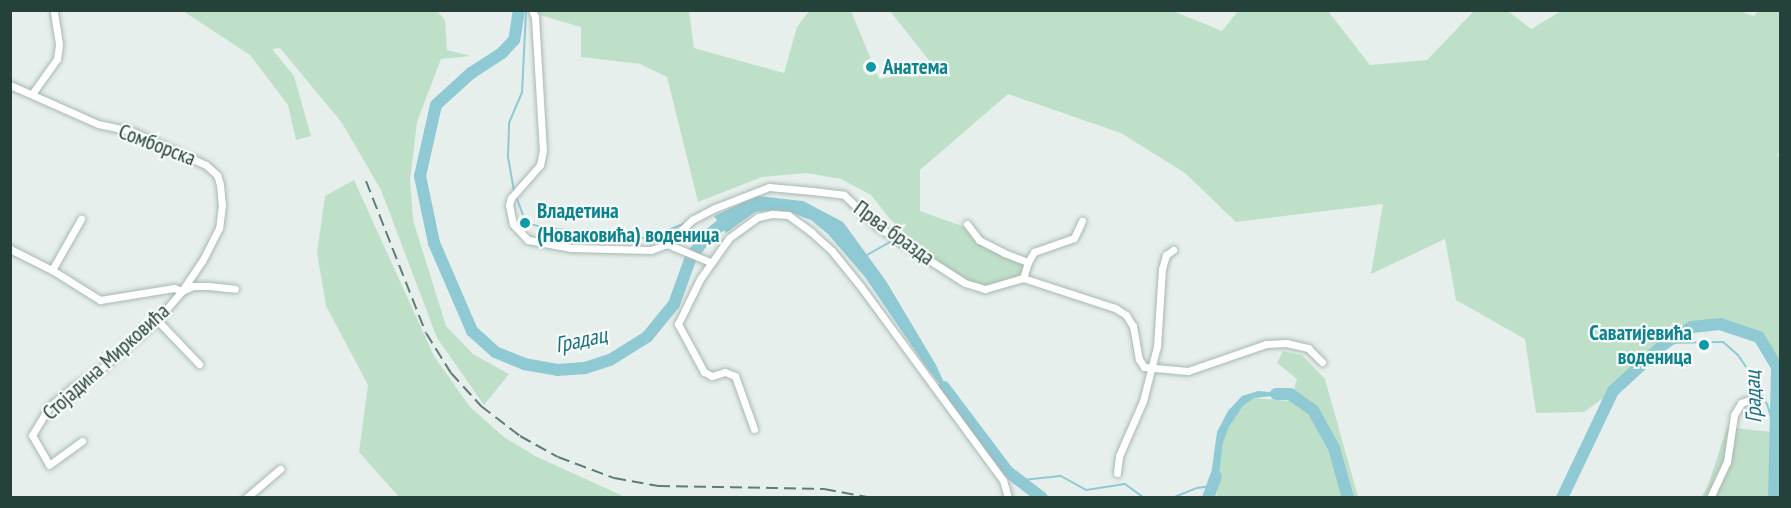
<!DOCTYPE html>
<html>
<head>
<meta charset="utf-8">
<style>
  body { margin:0 }
  #map { position:relative; width:1791px; height:508px; overflow:hidden; background:#e6efeb; font-family:"PT Sans Narrow",sans-serif }
  div>[style] { position:absolute }
  .green>* { inset:0; background:#bfe0c8 }
  .water>* { inset:0; background:#8ec9d4 }
  .stream>* { height:2px; margin:-1px; padding:0 1px; transform-origin:1px; border-radius:1px; background:#8ec9d4 }
  .river>* { height:12px; margin:-6px; padding:0 6px; transform-origin:6px; border-radius:6px; background:#8ec9d4 }
  .roads { filter:drop-shadow(0 0 2px #a8b8b2) drop-shadow(0 0 2px #a8b8b2) }
  .minor>* { height:7px; margin:-3.5px; padding:0 3.5px; transform-origin:3.5px; border-radius:3.5px; background:#fff }
  .rail>* { height:2px; margin-top:-1px; transform-origin:0; background:repeating-linear-gradient(90deg,#5f7d75 0 12px,transparent 0 18px) }
  .dots>* { width:16px; height:16px; translate:-50% -50%; box-sizing:border-box; border:3px solid #f7fbf9; border-radius:50% }
  span { translate:-50% -50%; white-space:nowrap; text-align:center; line-height:1.15; -webkit-text-stroke:4.5px #f7fbf9; paint-order:stroke }
  .culture-label { font-size:21px; color:#0d838f; font-weight:700 }
  .left { translate:0 -50%; text-align:left }
  .right { translate:-100% -50%; text-align:right }
  .street-label { font-size:21px; color:#24423a }
  .water-label { font-size:22px; color:#1c6f80; font-style:italic }
  .frame { position:absolute; inset:0; border:12px solid #24423a; pointer-events:none }
</style>
</head>
<body>
<div id="map">
  <div class="green">
    <div style="clip-path:polygon(1737px 10px,1754px 16px,1758px 11px,1780px 11px,1780px 148px,1777px 157px,1780px 155px,1780px 371px,1759px 337px,1720px 324px,1692px 327px,1665px 343px,1613px 391px,1584px 412px,1536px 413px,1525px 339px,1456px 300px,1445px 239px,1371px 274px,1383px 204px,1236px 222px,1185px 173px,1121px 133px,1008px 94px,920px 170px,920px 211px,970px 229px,979px 240px,1028px 262px,1023px 278px,989px 292px,965px 283px,940px 267px,891px 220px,871px 195px,841px 179px,807px 173px,762px 177px,698px 202px,667px 77px,640px 64px,581px 57px,581px 27px,540px 15px,539px 11px,689px 11px,694px 48px,784px 73px,797px 27px,809px 11px,851px 11px,879px 79px,935px 68px,890px 11px,1173px 11px,1222px 31px,1238px 11px,1328px 11px,1370px 65px,1427px 60px,1474px 11px,1508px 11px,1531px 29px,1561px 11px)"></div>
    <div style="clip-path:polygon(437px 11px,445px 20px,447px 50px,471px 56px,441px 59px,417px 122px,410px 180px,413px 220px,446px 326px,473px 354px,509px 374px,484px 405px,437px 338px,381px 190px,342px 123px,280px 48px,272px 49px,294px 76px,311px 136px,296px 140px,288px 105px,250px 55px,183px 11px)"></div>
    <div style="clip-path:polygon(354px 180px,434px 356px,470px 407px,504px 437px,535px 456px,625px 497px,399px 497px,359px 452px,368px 385px,326px 306px,317px 253px,325px 196px)"></div>
    <div style="clip-path:polygon(1283px 351px,1302px 355px,1325px 379px,1358px 497px,1216px 498px,1223px 443px,1229px 427px,1243px 406px,1254px 398px,1290px 401px,1297px 379px,1277px 363px)"></div>
    <div style="clip-path:polygon(1727px 427px,1771px 432px,1770px 497px,1701px 498px,1708px 486px)"></div>
  </div>
  <div class="water">
    <div style="clip-path:polygon(757px 196px,803px 201px,843px 222px,886px 281px,936px 365px,952px 400px,927px 368px,865px 277px,828px 234px,811px 220px,790px 212px,774px 210px,755px 212px,726px 233px,714px 216px)"></div>
    <div style="clip-path:polygon(1258px 391px,1290px 394px,1254px 398px,1243px 406px,1229px 427px,1223px 443px,1217px 491px,1209px 490px,1217px 432px,1228px 411px,1242px 396px)"></div>
  </div>
  <div class="stream">
    <div style="left:514px;top:191px;width:36px;rotate:-100deg"></div>
    <div style="left:508px;top:156px;width:33px;rotate:-88deg"></div>
    <div style="left:509px;top:123px;width:33px;rotate:-67deg"></div>
    <div style="left:522px;top:93px;width:83px;rotate:-87.2deg"></div>
    <div style="left:516px;top:196px;width:29px;rotate:70deg"></div>
    <div style="left:526px;top:223px;width:16px;rotate:14deg"></div>
    <div style="left:688px;top:227px;width:21px;rotate:25deg"></div>
    <div style="left:556px;top:229px;width:10px;rotate:6deg"></div>
    <div style="left:566px;top:230px;width:16px;rotate:27deg"></div>
    <div style="left:580px;top:237px;width:34px;rotate:10deg"></div>
    <div style="left:613px;top:243px;width:38px;rotate:-9deg"></div>
    <div style="left:651px;top:237px;width:35px;rotate:-22deg"></div>
    <div style="left:865px;top:256px;width:29px;rotate:-29deg"></div>
    <div style="left:890px;top:242px;width:10px;rotate:29deg"></div>
    <div style="left:1665px;top:343px;width:58px;rotate:-1deg"></div>
    <div style="left:1723px;top:342px;width:20px;rotate:41deg"></div>
    <div style="left:1738px;top:355px;width:25px;rotate:56deg"></div>
    <div style="left:1752px;top:376px;width:32px;rotate:62deg"></div>
    <div style="left:1767px;top:404px;width:30px;rotate:73deg"></div>
    <div style="left:1022px;top:480px;width:39px;rotate:-6deg"></div>
    <div style="left:1061px;top:476px;width:29px;rotate:29deg"></div>
    <div style="left:1086px;top:490px;width:39px;rotate:-9deg"></div>
    <div style="left:1125px;top:484px;width:24px;rotate:36deg"></div>
    <div style="left:1172px;top:498px;width:27px;rotate:-22deg"></div>
    <div style="left:1197px;top:488px;width:15px;rotate:-8deg"></div>
  </div>
  <div class="river">
    <div style="left:519px;top:10px;width:30px;rotate:99deg"></div>
    <div style="left:514px;top:40px;width:18px;rotate:133deg"></div>
    <div style="left:502px;top:53px;width:37px;rotate:147deg"></div>
    <div style="left:471px;top:73px;width:47px;rotate:137.6deg"></div>
    <div style="left:436px;top:105px;width:73px;rotate:102.7deg"></div>
    <div style="left:420px;top:176px;width:68px;rotate:78.2deg"></div>
    <div style="left:434px;top:243px;width:96px;rotate:66.6deg"></div>
    <div style="left:472px;top:331px;width:31px;rotate:42deg"></div>
    <div style="left:495px;top:352px;width:31px;rotate:22deg"></div>
    <div style="left:524px;top:364px;width:34px;rotate:10deg"></div>
    <div style="left:557px;top:370px;width:28px;rotate:-4deg"></div>
    <div style="left:585px;top:368px;width:26px;rotate:-18deg"></div>
    <div style="left:610px;top:360px;width:44px;rotate:-31.9deg"></div>
    <div style="left:647px;top:337px;width:43px;rotate:-50.7deg"></div>
    <div style="left:674px;top:304px;width:50px;rotate:-70.1deg"></div>
    <div style="left:691px;top:257px;width:26px;rotate:-53deg"></div>
    <div style="left:707px;top:236px;width:33px;rotate:-38deg"></div>
    <div style="left:944px;top:387px;width:105px;rotate:53.1deg"></div>
    <div style="left:1007px;top:471px;width:44px;rotate:37.6deg"></div>
    <div style="left:1276px;top:394px;width:14px"></div>
    <div style="left:1290px;top:394px;width:28px;rotate:35deg"></div>
    <div style="left:1313px;top:410px;width:43px;rotate:61.1deg"></div>
    <div style="left:1334px;top:448px;width:52px;rotate:74.4deg"></div>
    <div style="left:1208px;top:498px;width:23px;rotate:-70deg"></div>
    <div style="left:1562px;top:498px;width:119px;rotate:-64.5deg"></div>
    <div style="left:1613px;top:391px;width:71px;rotate:-42.7deg"></div>
    <div style="left:1665px;top:343px;width:31px;rotate:-31deg"></div>
    <div style="left:1692px;top:327px;width:28px;rotate:-6deg"></div>
    <div style="left:1720px;top:324px;width:41px;rotate:18.4deg"></div>
    <div style="left:1759px;top:337px;width:35px;rotate:59deg"></div>
    <div style="left:1777px;top:367px;width:131px;rotate:91.3deg"></div>
  </div>
  <div class="roads">
    <div class="minor">
      <div style="left:532px;top:10px;width:8px;rotate:67deg"></div>
      <div style="left:535px;top:17px;width:133px;rotate:86.6deg"></div>
      <div style="left:543px;top:150px;width:15px;rotate:101deg"></div>
      <div style="left:540px;top:165px;width:44px;rotate:131.3deg"></div>
      <div style="left:511px;top:198px;width:7px;rotate:106deg"></div>
      <div style="left:509px;top:205px;width:19px;rotate:78deg"></div>
      <div style="left:513px;top:224px;width:22px;rotate:47deg"></div>
      <div style="left:528px;top:240px;width:44px;rotate:10.5deg"></div>
      <div style="left:571px;top:248px;width:80px;rotate:1.4deg"></div>
      <div style="left:651px;top:250px;width:17px;rotate:-21deg"></div>
      <div style="left:667px;top:244px;width:35px;rotate:-44deg"></div>
      <div style="left:692px;top:220px;width:26px;rotate:-28deg"></div>
      <div style="left:715px;top:208px;width:58px;rotate:-21.3deg"></div>
      <div style="left:769px;top:187px;width:44px;rotate:5.2deg"></div>
      <div style="left:813px;top:191px;width:31px;rotate:7deg"></div>
      <div style="left:844px;top:195px;width:47px;rotate:43.3deg"></div>
      <div style="left:878px;top:227px;width:103px;rotate:32.8deg"></div>
      <div style="left:965px;top:283px;width:21px;rotate:17deg"></div>
      <div style="left:985px;top:289px;width:40px;rotate:-16deg"></div>
      <div style="left:1023px;top:278px;width:97px;rotate:18.1deg"></div>
      <div style="left:1115px;top:308px;width:13px;rotate:32deg"></div>
      <div style="left:1126px;top:315px;width:13px;rotate:58deg"></div>
      <div style="left:1133px;top:326px;width:34px;rotate:80deg"></div>
      <div style="left:1139px;top:359px;width:9px;rotate:58deg"></div>
      <div style="left:1144px;top:367px;width:44px;rotate:5.2deg"></div>
      <div style="left:1188px;top:371px;width:83px;rotate:-19.1deg"></div>
      <div style="left:1266px;top:344px;width:20px;rotate:-3deg"></div>
      <div style="left:1286px;top:343px;width:23px;rotate:13deg"></div>
      <div style="left:1308px;top:348px;width:20px;rotate:45deg"></div>
      <div style="left:10px;top:85px;width:96px;rotate:23.9deg"></div>
      <div style="left:98px;top:124px;width:34px;rotate:12deg"></div>
      <div style="left:131px;top:131px;width:82px;rotate:24.4deg"></div>
      <div style="left:206px;top:165px;width:15px;rotate:42deg"></div>
      <div style="left:217px;top:175px;width:9px;rotate:72deg"></div>
      <div style="left:220px;top:184px;width:21px;rotate:85deg"></div>
      <div style="left:222px;top:205px;width:23px;rotate:97deg"></div>
      <div style="left:219px;top:228px;width:37px;rotate:117deg"></div>
      <div style="left:202px;top:261px;width:36px;rotate:124deg"></div>
      <div style="left:182px;top:291px;width:38px;rotate:131deg"></div>
      <div style="left:157px;top:320px;width:74px;rotate:138.8deg"></div>
      <div style="left:101px;top:369px;width:33px;rotate:147deg"></div>
      <div style="left:73px;top:387px;width:31px;rotate:140deg"></div>
      <div style="left:49px;top:407px;width:33px;rotate:121deg"></div>
      <div style="left:32px;top:435px;width:34px;rotate:60deg"></div>
      <div style="left:49px;top:465px;width:41px;rotate:-36deg"></div>
      <div style="left:32px;top:94px;width:43px;rotate:-54.5deg"></div>
      <div style="left:57px;top:59px;width:15px;rotate:-82deg"></div>
      <div style="left:59px;top:44px;width:33px;rotate:-99deg"></div>
      <div style="left:967px;top:224px;width:20px;rotate:53deg"></div>
      <div style="left:979px;top:240px;width:28px;rotate:27deg"></div>
      <div style="left:1004px;top:253px;width:26px;rotate:21deg"></div>
      <div style="left:1028px;top:262px;width:17px;rotate:107deg"></div>
      <div style="left:667px;top:244px;width:47px;rotate:22.7deg"></div>
      <div style="left:10px;top:249px;width:47px;rotate:26.6deg"></div>
      <div style="left:52px;top:270px;width:57px;rotate:32deg"></div>
      <div style="left:100px;top:300px;width:75px;rotate:-9.2deg"></div>
      <div style="left:174px;top:288px;width:9px;rotate:21deg"></div>
      <div style="left:1028px;top:262px;width:12px;rotate:-59deg"></div>
      <div style="left:1034px;top:252px;width:42px;rotate:-19.3deg"></div>
      <div style="left:1074px;top:238px;width:19px;rotate:-65deg"></div>
      <div style="left:52px;top:270px;width:59px;rotate:-60.4deg"></div>
      <div style="left:182px;top:291px;width:12px;rotate:-24deg"></div>
      <div style="left:193px;top:286px;width:15px"></div>
      <div style="left:208px;top:286px;width:27px;rotate:6deg"></div>
      <div style="left:157px;top:320px;width:61px;rotate:46.3deg"></div>
      <div style="left:754px;top:429px;width:56px;rotate:-109.7deg"></div>
      <div style="left:735px;top:376px;width:11px;rotate:-158deg"></div>
      <div style="left:725px;top:372px;width:14px;rotate:163deg"></div>
      <div style="left:712px;top:376px;width:9px;rotate:-153deg"></div>
      <div style="left:704px;top:372px;width:55px;rotate:-118.4deg"></div>
      <div style="left:678px;top:324px;width:50px;rotate:-63.9deg"></div>
      <div style="left:700px;top:279px;width:50px;rotate:-54.7deg"></div>
      <div style="left:729px;top:238px;width:36px;rotate:-36deg"></div>
      <div style="left:758px;top:217px;width:14px;rotate:-12deg"></div>
      <div style="left:772px;top:214px;width:16px;rotate:4deg"></div>
      <div style="left:788px;top:215px;width:29px;rotate:36deg"></div>
      <div style="left:811px;top:232px;width:28px;rotate:42deg"></div>
      <div style="left:832px;top:251px;width:46px;rotate:51.1deg"></div>
      <div style="left:861px;top:287px;width:240px;rotate:53.7deg"></div>
      <div style="left:1003px;top:480px;width:19px;rotate:74deg"></div>
      <div style="left:1117px;top:473px;width:17px;rotate:-83deg"></div>
      <div style="left:1119px;top:456px;width:60px;rotate:-66.4deg"></div>
      <div style="left:1143px;top:401px;width:57px;rotate:-75.7deg"></div>
      <div style="left:1157px;top:346px;width:77px;rotate:-86.3deg"></div>
      <div style="left:1162px;top:269px;width:15px;rotate:-74deg"></div>
      <div style="left:1166px;top:255px;width:9px;rotate:-36deg"></div>
      <div style="left:246px;top:498px;width:45px;rotate:-40.5deg"></div>
      <div style="left:1710px;top:498px;width:40px;rotate:-65deg"></div>
      <div style="left:1727px;top:462px;width:48px;rotate:-81.5deg"></div>
      <div style="left:1734px;top:415px;width:14px;rotate:-60deg"></div>
      <div style="left:1741px;top:403px;width:12px;rotate:-20deg"></div>
    </div>
  </div>
  <div class="rail">
    <div style="left:366px;top:181px;width:163px;rotate:68.5deg"></div>
    <div style="left:426px;top:333px;width:47px;rotate:58deg"></div>
    <div style="left:451px;top:373px;width:45px;rotate:47.7deg"></div>
    <div style="left:481px;top:406px;width:49px;rotate:37.6deg"></div>
    <div style="left:520px;top:436px;width:43px;rotate:28.9deg"></div>
    <div style="left:558px;top:457px;width:60px;rotate:20.6deg"></div>
    <div style="left:614px;top:478px;width:45px;rotate:10.3deg"></div>
    <div style="left:658px;top:486px;width:166px;rotate:1deg"></div>
    <div style="left:824px;top:489px;width:49px;rotate:10.6deg"></div>
  </div>
  <div class="dots">
    <div style="left:871px;top:67px;background:#0f9aa8"></div>
    <div style="left:525px;top:223px;background:#0f9aa8"></div>
    <div style="left:1704px;top:345px;background:#0f9aa8"></div>
  </div>
  <div class="culture-label">
    <span class="left" style="left:883px;top:67px">Анатема</span>
    <span class="left" style="left:537px;top:223px">Владетина<br>(Новаковића) воденица</span>
    <span class="right" style="left:1692px;top:345px">Саватијевића<br>воденица</span>
  </div>
  <div class="street-label">
    <span style="left:157px;top:145px;rotate:21deg">Сомборска</span>
    <span style="left:894px;top:233px;rotate:36deg">Прва бразда</span>
    <span style="left:106px;top:362px;rotate:-42deg">Стојадина Мирковића</span>
  </div>
  <div class="water-label">
    <span style="left:581px;top:340px;rotate:-12deg">Градац</span>
    <span style="left:1753px;top:397px;rotate:-92deg">Градац</span>
  </div>
  <div class="frame"></div>
</div>
</body>
</html>
